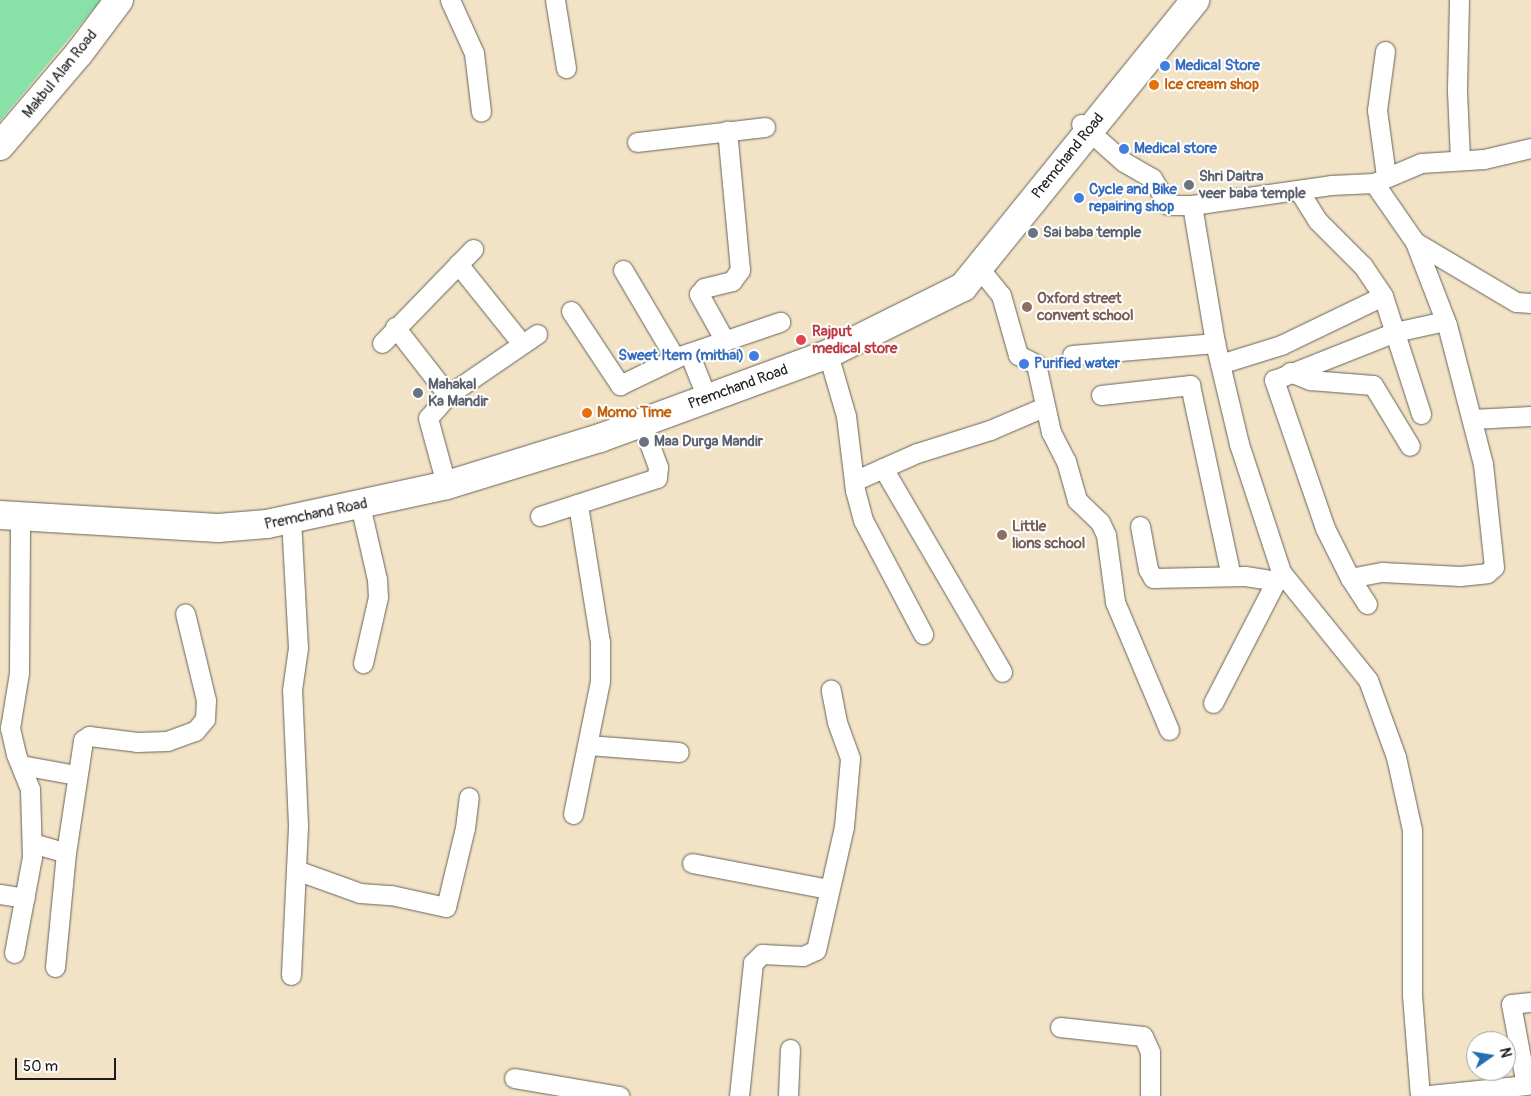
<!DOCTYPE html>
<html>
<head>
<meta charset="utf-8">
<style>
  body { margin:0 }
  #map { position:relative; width:1531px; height:1096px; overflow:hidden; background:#f2e3c6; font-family:Pangolin,sans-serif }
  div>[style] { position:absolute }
  .green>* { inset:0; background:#88e2a7 }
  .roads { filter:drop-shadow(0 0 1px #676258) drop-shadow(0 0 1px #676258) }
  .minor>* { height:19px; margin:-9.5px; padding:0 9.5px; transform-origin:9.5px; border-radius:9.5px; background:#fff }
  .highway>* { height:28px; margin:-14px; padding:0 14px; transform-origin:14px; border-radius:14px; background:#fff }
  .dots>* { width:14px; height:14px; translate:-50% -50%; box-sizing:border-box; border:2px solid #fff; border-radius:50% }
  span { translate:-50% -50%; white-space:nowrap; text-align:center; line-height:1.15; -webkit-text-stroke:4px #fff; paint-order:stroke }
  .shop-label { font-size:15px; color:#366cbe; font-weight:700 }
  .left { translate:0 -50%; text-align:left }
  .right { translate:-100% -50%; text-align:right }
  .street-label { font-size:15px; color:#1c1c1c }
  .food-label { font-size:15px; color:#c56008; font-weight:700 }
  .worship-label { font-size:15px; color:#5b616d; font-weight:700 }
  .education-label { font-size:15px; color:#785e54; font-weight:700 }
  .health-label { font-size:15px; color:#be3a42; font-weight:700 }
  .north { position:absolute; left:1466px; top:1031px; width:50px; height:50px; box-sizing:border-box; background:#fff; border:1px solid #a4a4a4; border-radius:50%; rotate:77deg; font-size:14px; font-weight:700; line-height:20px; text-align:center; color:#1c1c1c }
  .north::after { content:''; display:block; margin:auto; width:18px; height:22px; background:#1f6fb2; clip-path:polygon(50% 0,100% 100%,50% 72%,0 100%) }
  .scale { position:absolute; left:15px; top:1058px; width:101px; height:22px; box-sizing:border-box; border:2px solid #1c1c1c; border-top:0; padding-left:6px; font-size:15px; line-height:18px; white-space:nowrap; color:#1c1c1c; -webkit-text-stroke:4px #fff; paint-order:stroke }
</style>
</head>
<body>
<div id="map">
  <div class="green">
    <div style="clip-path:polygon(0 0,101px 0,0 121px)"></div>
  </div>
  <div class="roads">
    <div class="minor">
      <div style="left:450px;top:0;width:58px;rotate:65.6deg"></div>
      <div style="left:474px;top:53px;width:59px;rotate:83.2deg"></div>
      <div style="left:555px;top:0;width:69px;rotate:80.8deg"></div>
      <div style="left:1459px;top:0;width:91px;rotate:91.3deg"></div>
      <div style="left:1457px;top:91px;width:69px;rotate:87.5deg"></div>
      <div style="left:1385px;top:51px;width:60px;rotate:97.7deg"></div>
      <div style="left:1377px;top:110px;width:67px;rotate:82.2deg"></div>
      <div style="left:1081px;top:124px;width:57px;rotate:41.5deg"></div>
      <div style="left:1124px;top:162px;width:32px;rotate:30deg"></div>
      <div style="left:1152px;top:178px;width:31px;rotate:59deg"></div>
      <div style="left:1168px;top:205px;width:24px"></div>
      <div style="left:1192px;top:205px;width:140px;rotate:80.5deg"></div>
      <div style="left:1215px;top:343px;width:104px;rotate:76.6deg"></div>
      <div style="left:1239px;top:444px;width:135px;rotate:71.8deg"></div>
      <div style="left:1281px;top:572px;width:139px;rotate:51.1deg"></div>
      <div style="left:1368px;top:680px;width:82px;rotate:70deg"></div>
      <div style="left:1396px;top:757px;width:75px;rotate:77.6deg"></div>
      <div style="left:1412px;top:830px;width:165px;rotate:90deg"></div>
      <div style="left:1412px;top:995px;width:101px;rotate:85.5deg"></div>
      <div style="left:637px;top:142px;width:129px;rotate:-6.7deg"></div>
      <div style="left:1374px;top:183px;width:51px;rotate:-23.1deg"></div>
      <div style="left:1421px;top:163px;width:63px;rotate:-3.6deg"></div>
      <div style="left:1484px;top:159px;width:48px;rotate:-13.2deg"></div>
      <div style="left:1299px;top:191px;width:34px;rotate:58deg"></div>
      <div style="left:1317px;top:220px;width:65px;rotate:45deg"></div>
      <div style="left:1363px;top:266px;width:36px;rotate:56deg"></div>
      <div style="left:1383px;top:296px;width:124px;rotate:72.1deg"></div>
      <div style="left:1192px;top:205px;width:140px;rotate:-8.2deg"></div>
      <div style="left:1331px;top:185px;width:43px;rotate:-2.7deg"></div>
      <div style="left:1374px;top:183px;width:72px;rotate:55.2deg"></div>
      <div style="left:1415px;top:242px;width:117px;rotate:30.7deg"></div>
      <div style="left:1516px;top:302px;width:15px;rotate:4deg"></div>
      <div style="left:458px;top:264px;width:102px;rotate:51.3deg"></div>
      <div style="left:979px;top:268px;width:35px;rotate:51deg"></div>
      <div style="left:1001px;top:295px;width:62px;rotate:74.2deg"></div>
      <div style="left:1018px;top:355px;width:20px;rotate:27deg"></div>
      <div style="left:1036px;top:364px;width:70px;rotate:77.6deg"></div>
      <div style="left:1051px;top:432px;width:33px;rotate:63deg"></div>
      <div style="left:1066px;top:461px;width:41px;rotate:74.2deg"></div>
      <div style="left:1077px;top:500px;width:32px;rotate:44deg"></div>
      <div style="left:1100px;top:522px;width:14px;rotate:65deg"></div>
      <div style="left:1106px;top:535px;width:68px;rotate:82.3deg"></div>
      <div style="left:1115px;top:602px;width:139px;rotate:67.1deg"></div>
      <div style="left:623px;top:270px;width:102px;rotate:59.4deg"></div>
      <div style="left:571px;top:311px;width:89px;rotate:56.5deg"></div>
      <div style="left:620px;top:385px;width:67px;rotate:-25.8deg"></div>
      <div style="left:680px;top:356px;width:106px;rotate:-18.8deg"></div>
      <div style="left:395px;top:327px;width:86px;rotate:52.1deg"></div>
      <div style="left:448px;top:395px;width:30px;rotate:131deg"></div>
      <div style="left:428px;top:418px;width:57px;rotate:74.7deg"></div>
      <div style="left:725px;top:341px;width:54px;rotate:-119deg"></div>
      <div style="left:699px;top:294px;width:8px;rotate:-50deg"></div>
      <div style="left:704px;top:288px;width:29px;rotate:-14deg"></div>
      <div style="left:732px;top:281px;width:14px;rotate:-54deg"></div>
      <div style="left:740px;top:270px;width:140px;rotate:-95.3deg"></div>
      <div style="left:382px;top:343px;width:131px;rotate:-45.9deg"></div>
      <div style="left:689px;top:353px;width:48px;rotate:68.2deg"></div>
      <div style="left:828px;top:354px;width:65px;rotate:73.8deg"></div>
      <div style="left:846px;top:416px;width:75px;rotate:83.1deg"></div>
      <div style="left:855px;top:490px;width:31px;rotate:75deg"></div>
      <div style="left:863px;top:520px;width:129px;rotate:62.2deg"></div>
      <div style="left:1072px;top:355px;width:144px;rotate:-4.8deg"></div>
      <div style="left:1220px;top:364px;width:64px;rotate:-17.3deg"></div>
      <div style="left:1281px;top:345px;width:113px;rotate:-25.7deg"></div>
      <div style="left:1290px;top:372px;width:22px;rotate:22deg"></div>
      <div style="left:1310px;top:380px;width:63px;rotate:4.5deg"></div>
      <div style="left:1373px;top:385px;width:71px;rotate:58.8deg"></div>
      <div style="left:448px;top:395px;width:108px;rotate:-34.4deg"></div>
      <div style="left:1101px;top:395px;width:90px;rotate:-6.4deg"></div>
      <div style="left:1190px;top:385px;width:195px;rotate:77.9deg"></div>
      <div style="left:1472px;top:419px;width:59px;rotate:-2.9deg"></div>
      <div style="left:883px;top:468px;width:236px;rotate:59.7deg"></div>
      <div style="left:854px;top:481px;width:69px;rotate:-24deg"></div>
      <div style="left:917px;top:453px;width:77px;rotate:-17.5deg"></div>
      <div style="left:990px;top:430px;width:59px;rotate:-23.1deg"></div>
      <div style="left:360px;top:505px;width:76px;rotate:77.1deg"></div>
      <div style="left:377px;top:579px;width:18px;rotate:87deg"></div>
      <div style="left:378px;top:597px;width:68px;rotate:102.8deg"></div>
      <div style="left:540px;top:516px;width:123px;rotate:-18deg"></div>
      <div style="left:657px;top:478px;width:11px;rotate:-85deg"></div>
      <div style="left:658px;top:467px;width:49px;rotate:-110.3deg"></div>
      <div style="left:1140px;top:526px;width:44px;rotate:79.5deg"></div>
      <div style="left:1148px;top:569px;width:10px;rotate:61deg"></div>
      <div style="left:1153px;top:578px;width:92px;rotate:-1.2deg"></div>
      <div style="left:1245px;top:576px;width:30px;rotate:9deg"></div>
      <div style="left:1350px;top:578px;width:33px;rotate:-11deg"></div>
      <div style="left:1382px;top:572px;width:78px;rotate:2.9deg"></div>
      <div style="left:1460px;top:576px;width:27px;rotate:-6deg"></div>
      <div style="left:1487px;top:573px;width:9px;rotate:-41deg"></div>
      <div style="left:1494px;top:567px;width:104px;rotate:-96.1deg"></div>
      <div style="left:1483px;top:464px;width:144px;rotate:-104.5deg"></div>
      <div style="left:1447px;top:325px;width:89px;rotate:-111.1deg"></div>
      <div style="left:1367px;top:604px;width:31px;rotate:-123deg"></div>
      <div style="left:1350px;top:578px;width:56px;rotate:-116.6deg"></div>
      <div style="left:1325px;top:528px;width:157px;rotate:-109deg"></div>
      <div style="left:1274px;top:380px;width:130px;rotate:-21.6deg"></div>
      <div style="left:1395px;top:332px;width:51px;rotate:-12.4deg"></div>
      <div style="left:1213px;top:703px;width:146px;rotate:-62.7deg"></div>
      <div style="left:588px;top:745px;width:91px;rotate:4.4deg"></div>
      <div style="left:21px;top:765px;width:56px;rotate:10.3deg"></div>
      <div style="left:573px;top:814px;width:136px;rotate:-78.5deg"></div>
      <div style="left:600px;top:681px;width:39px;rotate:-90deg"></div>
      <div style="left:600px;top:642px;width:140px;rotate:-99.1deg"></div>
      <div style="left:32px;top:843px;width:35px;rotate:16deg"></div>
      <div style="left:692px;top:863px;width:138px;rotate:10.8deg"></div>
      <div style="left:296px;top:870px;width:68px;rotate:19.8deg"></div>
      <div style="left:360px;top:893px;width:31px;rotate:4deg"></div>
      <div style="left:391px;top:895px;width:56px;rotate:12.3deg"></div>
      <div style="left:446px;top:907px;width:81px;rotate:-76.5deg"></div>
      <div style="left:465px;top:828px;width:31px;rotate:-83deg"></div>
      <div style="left:0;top:894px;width:25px;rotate:9deg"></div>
      <div style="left:14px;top:953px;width:98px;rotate:-79.4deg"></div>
      <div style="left:32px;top:857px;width:68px;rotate:-91.7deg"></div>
      <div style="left:30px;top:789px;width:38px;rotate:-112deg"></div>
      <div style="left:16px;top:754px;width:27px;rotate:-103deg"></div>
      <div style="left:10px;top:728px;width:56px;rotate:-80.7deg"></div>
      <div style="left:19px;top:673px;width:157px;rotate:-89.6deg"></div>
      <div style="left:55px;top:967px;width:115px;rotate:-84.5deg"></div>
      <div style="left:66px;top:853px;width:114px;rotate:-81.4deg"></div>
      <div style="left:83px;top:740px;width:7px;rotate:-34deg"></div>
      <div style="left:89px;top:736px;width:48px;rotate:7.1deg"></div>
      <div style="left:137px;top:742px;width:30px;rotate:-2deg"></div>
      <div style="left:167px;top:741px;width:30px;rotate:-20deg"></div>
      <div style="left:195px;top:731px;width:16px;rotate:-50deg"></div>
      <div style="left:205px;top:719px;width:19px;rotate:-87deg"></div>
      <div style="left:206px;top:700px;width:89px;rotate:-103.6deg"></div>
      <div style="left:291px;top:975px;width:150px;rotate:-87.3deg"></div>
      <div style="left:298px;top:825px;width:135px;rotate:-92.5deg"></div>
      <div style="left:292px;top:690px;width:42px;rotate:-81.9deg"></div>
      <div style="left:298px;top:648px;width:129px;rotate:-93.1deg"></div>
      <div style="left:1060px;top:1027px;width:83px;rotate:6.2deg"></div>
      <div style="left:1143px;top:1036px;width:17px;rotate:66deg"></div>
      <div style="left:1150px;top:1052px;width:44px;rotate:90deg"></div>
      <div style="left:514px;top:1078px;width:107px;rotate:9.7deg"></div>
      <div style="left:739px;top:1096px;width:134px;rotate:-84deg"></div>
      <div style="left:753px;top:963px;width:13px;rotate:-45deg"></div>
      <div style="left:762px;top:954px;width:41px;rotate:2.8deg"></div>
      <div style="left:803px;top:956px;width:14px;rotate:-25deg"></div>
      <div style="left:816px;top:950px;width:126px;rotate:-77.2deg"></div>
      <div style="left:844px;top:827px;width:69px;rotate:-85deg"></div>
      <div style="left:850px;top:758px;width:38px;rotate:-110deg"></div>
      <div style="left:837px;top:722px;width:33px;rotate:-101deg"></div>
      <div style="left:788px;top:1096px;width:47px;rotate:-87.6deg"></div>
      <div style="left:1420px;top:1096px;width:107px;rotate:-5.9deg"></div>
      <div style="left:1526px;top:1085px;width:82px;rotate:-100.5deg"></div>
      <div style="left:1511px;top:1004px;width:20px;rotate:-6deg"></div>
    </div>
    <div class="highway">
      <div style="left:0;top:146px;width:123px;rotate:-49.6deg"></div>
      <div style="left:80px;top:52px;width:65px;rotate:-53.1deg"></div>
      <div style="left:0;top:515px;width:218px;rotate:3.4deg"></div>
      <div style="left:218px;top:528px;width:49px;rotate:-4.7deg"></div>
      <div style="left:267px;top:524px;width:184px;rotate:-12.2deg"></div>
      <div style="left:447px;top:485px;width:160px;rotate:-17.1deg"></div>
      <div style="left:600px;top:438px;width:243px;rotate:-20.2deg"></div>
      <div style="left:828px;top:354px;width:151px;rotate:-26.4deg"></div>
      <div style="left:963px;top:287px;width:369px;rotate:-51deg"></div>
    </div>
  </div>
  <div class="dots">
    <div style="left:1165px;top:66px;background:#3f7fe0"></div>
    <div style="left:1154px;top:85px;background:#e8710a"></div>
    <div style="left:1124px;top:149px;background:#3f7fe0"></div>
    <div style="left:1189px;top:185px;background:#6b7280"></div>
    <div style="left:1079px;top:198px;background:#3f7fe0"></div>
    <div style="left:1033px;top:233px;background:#6b7280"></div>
    <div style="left:1027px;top:307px;background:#8d6e63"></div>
    <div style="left:801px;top:340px;background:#e0444e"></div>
    <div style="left:754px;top:356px;background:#3f7fe0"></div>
    <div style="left:1024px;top:364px;background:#3f7fe0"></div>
    <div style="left:418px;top:393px;background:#6b7280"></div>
    <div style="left:587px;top:413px;background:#e8710a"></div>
    <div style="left:644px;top:442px;background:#6b7280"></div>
    <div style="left:1002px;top:535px;background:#8d6e63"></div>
  </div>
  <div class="shop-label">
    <span class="left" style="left:1175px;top:66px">Medical Store</span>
    <span class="left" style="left:1134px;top:149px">Medical store</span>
    <span class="left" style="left:1089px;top:198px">Cycle and Bike<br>repairing shop</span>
    <span class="right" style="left:744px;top:356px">Sweet Item (mithai)</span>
    <span class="left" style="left:1034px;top:364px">Purified water</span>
  </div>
  <div class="street-label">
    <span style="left:60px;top:74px;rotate:-51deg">Makbul Alan Road</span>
    <span style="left:1068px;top:156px;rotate:-51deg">Premchand Road</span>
    <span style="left:738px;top:387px;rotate:-20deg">Premchand Road</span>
    <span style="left:316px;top:514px;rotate:-12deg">Premchand Road</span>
  </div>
  <div class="food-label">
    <span class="left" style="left:1164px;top:85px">Ice cream shop</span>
    <span class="left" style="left:597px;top:413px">Momo Time</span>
  </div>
  <div class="worship-label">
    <span class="left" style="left:1199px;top:185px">Shri Daitra<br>veer baba temple</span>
    <span class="left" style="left:1043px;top:233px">Sai baba temple</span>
    <span class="left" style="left:428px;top:393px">Mahakal<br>Ka Mandir</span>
    <span class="left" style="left:654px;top:442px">Maa Durga Mandir</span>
  </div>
  <div class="education-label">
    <span class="left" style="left:1037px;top:307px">Oxford street<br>convent school</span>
    <span class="left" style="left:1012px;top:535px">Little<br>lions school</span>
  </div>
  <div class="health-label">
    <span class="left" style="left:812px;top:340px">Rajput<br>medical store</span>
  </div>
  <div class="north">N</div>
  <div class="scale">50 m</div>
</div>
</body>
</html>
